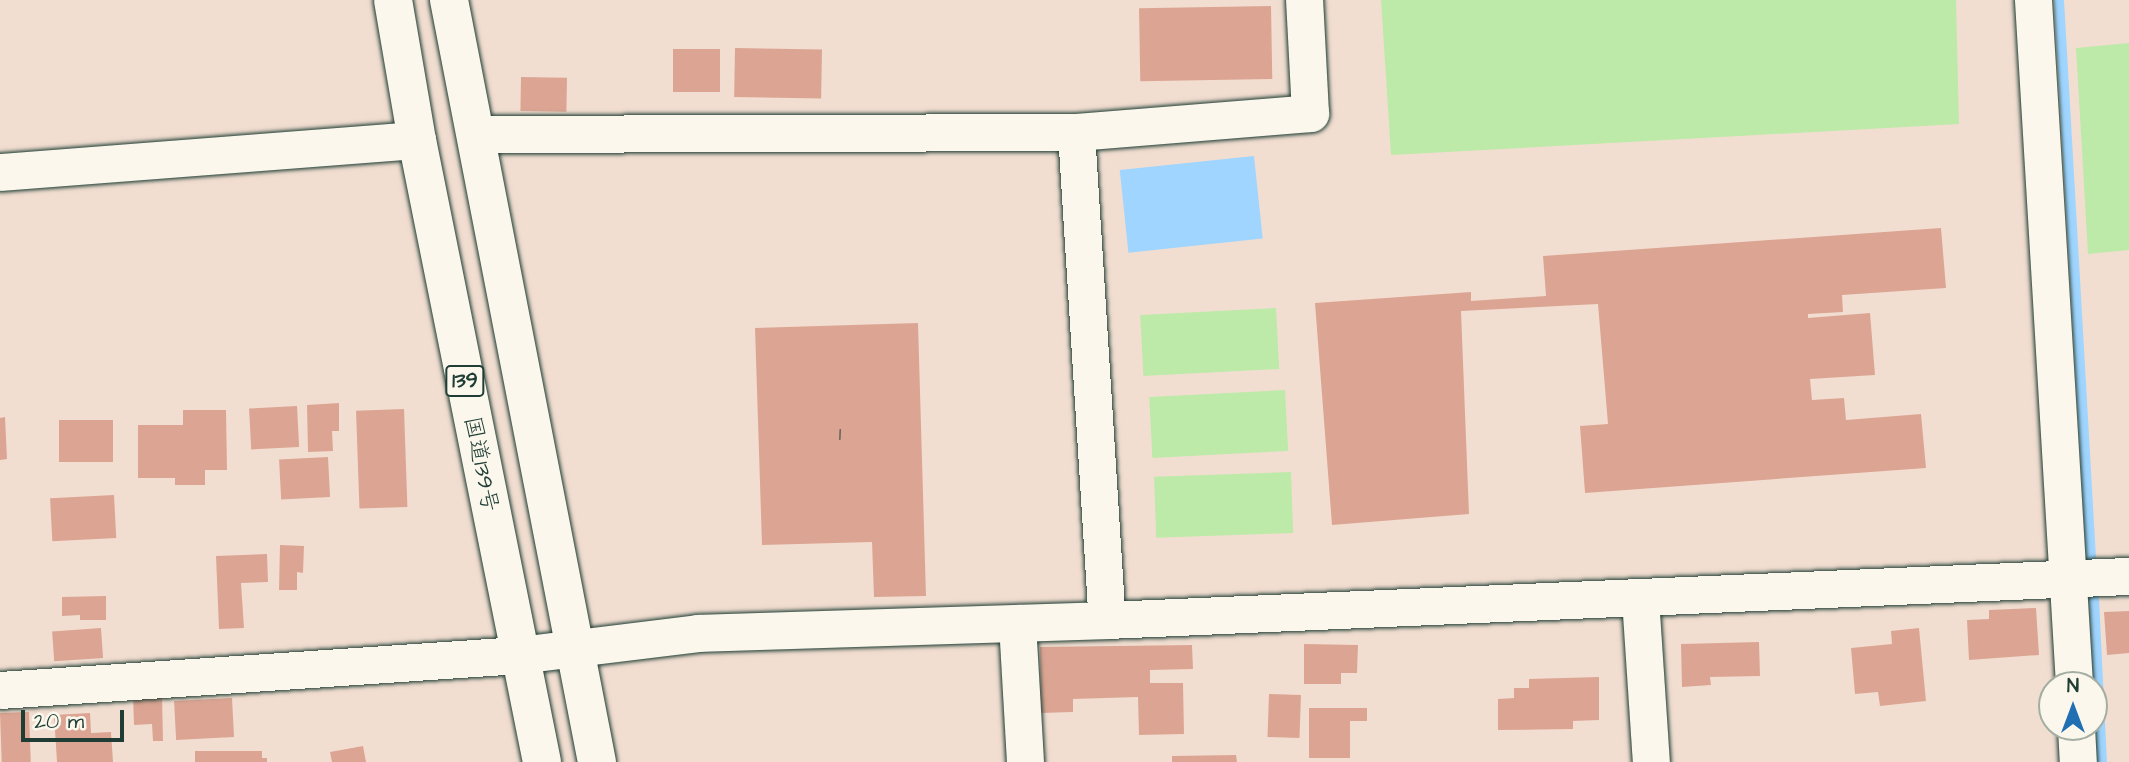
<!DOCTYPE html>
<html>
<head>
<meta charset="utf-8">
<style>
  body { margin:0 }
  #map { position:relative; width:2129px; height:762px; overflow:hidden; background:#f2ded1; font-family:"Architects Daughter","Klee One",sans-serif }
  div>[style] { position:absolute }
  .green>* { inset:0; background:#bdeaa8; transform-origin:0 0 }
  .water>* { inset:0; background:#a0d5ff; transform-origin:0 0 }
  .stream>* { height:10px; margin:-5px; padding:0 5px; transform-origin:5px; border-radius:5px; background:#a0d5ff }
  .building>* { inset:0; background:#dca593; transform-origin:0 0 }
  .roads { filter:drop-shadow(0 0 2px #1f3d34) drop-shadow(0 0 2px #1f3d34) }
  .minor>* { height:37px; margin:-18.5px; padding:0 18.5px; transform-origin:18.5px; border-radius:18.5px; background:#fbf7ec }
  .trunk>* { height:38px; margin:-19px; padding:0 19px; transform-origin:19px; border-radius:19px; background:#fbf7ec }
  span { translate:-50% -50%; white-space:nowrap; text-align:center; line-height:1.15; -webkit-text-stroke:5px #fbf7ec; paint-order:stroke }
  .number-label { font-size:19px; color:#4e574c }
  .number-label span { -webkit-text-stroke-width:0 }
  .shield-label span { padding:2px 5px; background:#fbf7ec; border:2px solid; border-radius:5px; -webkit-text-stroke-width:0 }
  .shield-label { font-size:21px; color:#1f3d34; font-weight:700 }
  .street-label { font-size:23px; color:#1f3d34 }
  .north { position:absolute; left:2038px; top:671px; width:70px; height:70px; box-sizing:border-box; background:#fbf7ec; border:2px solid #a3ada2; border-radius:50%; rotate:0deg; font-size:19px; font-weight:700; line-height:28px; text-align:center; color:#1f3d34 }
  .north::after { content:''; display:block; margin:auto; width:24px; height:32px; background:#1f6fb2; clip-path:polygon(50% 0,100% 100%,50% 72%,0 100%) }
  .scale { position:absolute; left:21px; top:710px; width:103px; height:32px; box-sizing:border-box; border:4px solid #1f3d34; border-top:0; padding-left:9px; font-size:21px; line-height:24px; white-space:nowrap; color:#1f3d34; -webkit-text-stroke:5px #fbf7ec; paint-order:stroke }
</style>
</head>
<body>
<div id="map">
  <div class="green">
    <div style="clip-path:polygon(1381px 0,1956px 0,1959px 124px,1391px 155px)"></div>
    <div style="clip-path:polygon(2129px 43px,2129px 250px,2088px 254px,2076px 48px)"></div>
    <div style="left:1276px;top:308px;width:61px;height:136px;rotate:87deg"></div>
    <div style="left:1285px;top:390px;width:61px;height:136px;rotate:87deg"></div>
    <div style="left:1291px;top:472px;width:61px;height:137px;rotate:88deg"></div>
  </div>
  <div class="water">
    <div style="left:1254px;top:156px;width:83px;height:135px;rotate:84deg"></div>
  </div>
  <div class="stream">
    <div style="left:2059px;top:0;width:559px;rotate:86.72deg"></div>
    <div style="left:2094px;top:599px;width:163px;rotate:87.2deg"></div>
  </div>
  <div class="building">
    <div style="left:1271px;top:6px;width:73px;height:132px;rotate:89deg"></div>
    <div style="left:735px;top:48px;width:87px;height:49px;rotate:1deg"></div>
    <div style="left:673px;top:49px;width:47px;height:43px"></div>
    <div style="left:521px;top:77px;width:46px;height:34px;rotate:1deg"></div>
    <div style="clip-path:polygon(1941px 228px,1946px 288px,1842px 295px,1843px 312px,1808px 314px,1808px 318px,1870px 313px,1875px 375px,1810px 379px,1812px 400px,1844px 398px,1846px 420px,1921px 414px,1926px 468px,1585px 493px,1580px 426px,1608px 424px,1598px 304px,1461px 311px,1469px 514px,1332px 525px,1315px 303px,1471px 292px,1471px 301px,1546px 296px,1543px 256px)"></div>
    <div style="clip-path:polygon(918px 323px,926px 596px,874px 597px,872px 542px,762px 545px,755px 328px)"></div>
    <div style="clip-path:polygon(339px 403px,339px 431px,332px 431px,333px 451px,308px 452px,307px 405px)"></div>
    <div style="left:297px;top:406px;width:41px;height:48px;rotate:87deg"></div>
    <div style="left:404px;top:409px;width:98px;height:48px;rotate:88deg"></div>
    <div style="clip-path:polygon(183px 410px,226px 410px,227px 470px,205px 470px,205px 485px,175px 485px,175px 478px,138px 478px,138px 425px,183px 425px)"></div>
    <div style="clip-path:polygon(5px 417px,7px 459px,0 460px,0 418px)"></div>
    <div style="left:59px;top:420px;width:54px;height:42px"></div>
    <div style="left:328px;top:457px;width:40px;height:49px;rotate:87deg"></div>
    <div style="left:114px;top:495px;width:43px;height:64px;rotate:87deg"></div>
    <div style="clip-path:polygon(280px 545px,304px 546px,303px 573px,297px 572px,297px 590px,279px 590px)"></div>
    <div style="clip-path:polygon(267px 554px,268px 582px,241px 583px,244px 628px,219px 629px,216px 556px)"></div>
    <div style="clip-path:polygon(106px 596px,106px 620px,80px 620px,80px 615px,62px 616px,62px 597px)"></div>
    <div style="clip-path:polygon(2036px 608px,2039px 655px,1969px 660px,1967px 620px,1989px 619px,1989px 610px)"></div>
    <div style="clip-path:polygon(2129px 611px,2129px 653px,2107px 655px,2104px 612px)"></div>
    <div style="left:101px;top:628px;width:30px;height:49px;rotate:86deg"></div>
    <div style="clip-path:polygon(1919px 628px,1926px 701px,1880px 706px,1878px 692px,1855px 694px,1851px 648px,1892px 644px,1891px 631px)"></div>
    <div style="clip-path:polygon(1759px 642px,1760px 676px,1710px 677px,1711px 685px,1682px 687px,1681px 644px)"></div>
    <div style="clip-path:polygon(1304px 644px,1358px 645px,1357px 673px,1341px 673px,1341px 684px,1304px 684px)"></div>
    <div style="clip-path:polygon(1192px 645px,1193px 669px,1150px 670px,1150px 683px,1183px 683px,1184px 734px,1139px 735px,1138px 697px,1073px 699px,1073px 712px,1041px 713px,1040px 647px)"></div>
    <div style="clip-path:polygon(1599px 677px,1599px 720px,1573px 721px,1573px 729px,1498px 730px,1498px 699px,1514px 698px,1514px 688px,1529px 688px,1529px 679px)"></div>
    <div style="clip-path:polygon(133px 694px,162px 694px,163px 741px,153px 741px,152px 724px,134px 725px)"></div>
    <div style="left:1269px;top:694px;width:32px;height:43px;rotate:2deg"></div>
    <div style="left:232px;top:698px;width:39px;height:58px;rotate:87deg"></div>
    <div style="clip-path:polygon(1309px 708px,1367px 708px,1367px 721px,1350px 721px,1350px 758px,1309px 758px)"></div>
    <div style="left:29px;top:712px;width:50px;height:29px;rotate:88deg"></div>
    <div style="clip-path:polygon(90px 713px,91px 733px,111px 732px,113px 762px,57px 762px,54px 715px)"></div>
    <div style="clip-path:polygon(363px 746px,366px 762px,332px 762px,330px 752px)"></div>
    <div style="clip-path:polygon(195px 751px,262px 751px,262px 758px,267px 758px,267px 762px,195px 762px)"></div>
    <div style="clip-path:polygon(1236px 755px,1237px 762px,1172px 762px,1172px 756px)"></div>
  </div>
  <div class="roads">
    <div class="minor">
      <div style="left:2033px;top:0;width:686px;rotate:86.57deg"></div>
      <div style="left:1076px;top:132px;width:489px;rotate:86.4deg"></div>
      <div style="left:476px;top:134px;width:600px;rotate:-0.19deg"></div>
      <div style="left:1076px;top:132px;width:235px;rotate:-4.6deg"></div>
      <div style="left:1310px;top:113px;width:113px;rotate:-93deg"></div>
      <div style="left:0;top:172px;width:418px;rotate:-4.4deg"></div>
      <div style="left:1640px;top:598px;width:164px;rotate:86.2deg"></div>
      <div style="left:1017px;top:623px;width:139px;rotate:86.7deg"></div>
      <div style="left:0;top:690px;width:520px;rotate:-3.86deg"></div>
      <div style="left:519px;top:655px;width:180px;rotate:-7deg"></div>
      <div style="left:698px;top:633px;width:409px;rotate:-1.8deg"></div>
      <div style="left:1107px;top:620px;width:1023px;rotate:-2.47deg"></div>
      <div style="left:2076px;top:727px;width:35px;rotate:87deg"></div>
    </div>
    <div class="trunk">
      <div style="left:393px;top:0;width:142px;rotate:80.3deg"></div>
      <div style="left:417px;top:140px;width:634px;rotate:78.64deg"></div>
      <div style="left:449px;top:0;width:776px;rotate:79.01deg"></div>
    </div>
  </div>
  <div class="number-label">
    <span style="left:840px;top:435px">1</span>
  </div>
  <div class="shield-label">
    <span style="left:465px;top:381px">139</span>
  </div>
  <div class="street-label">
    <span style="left:481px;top:464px;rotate:79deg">国道139号</span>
  </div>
  <div class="north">N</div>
  <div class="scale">20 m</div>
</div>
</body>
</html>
